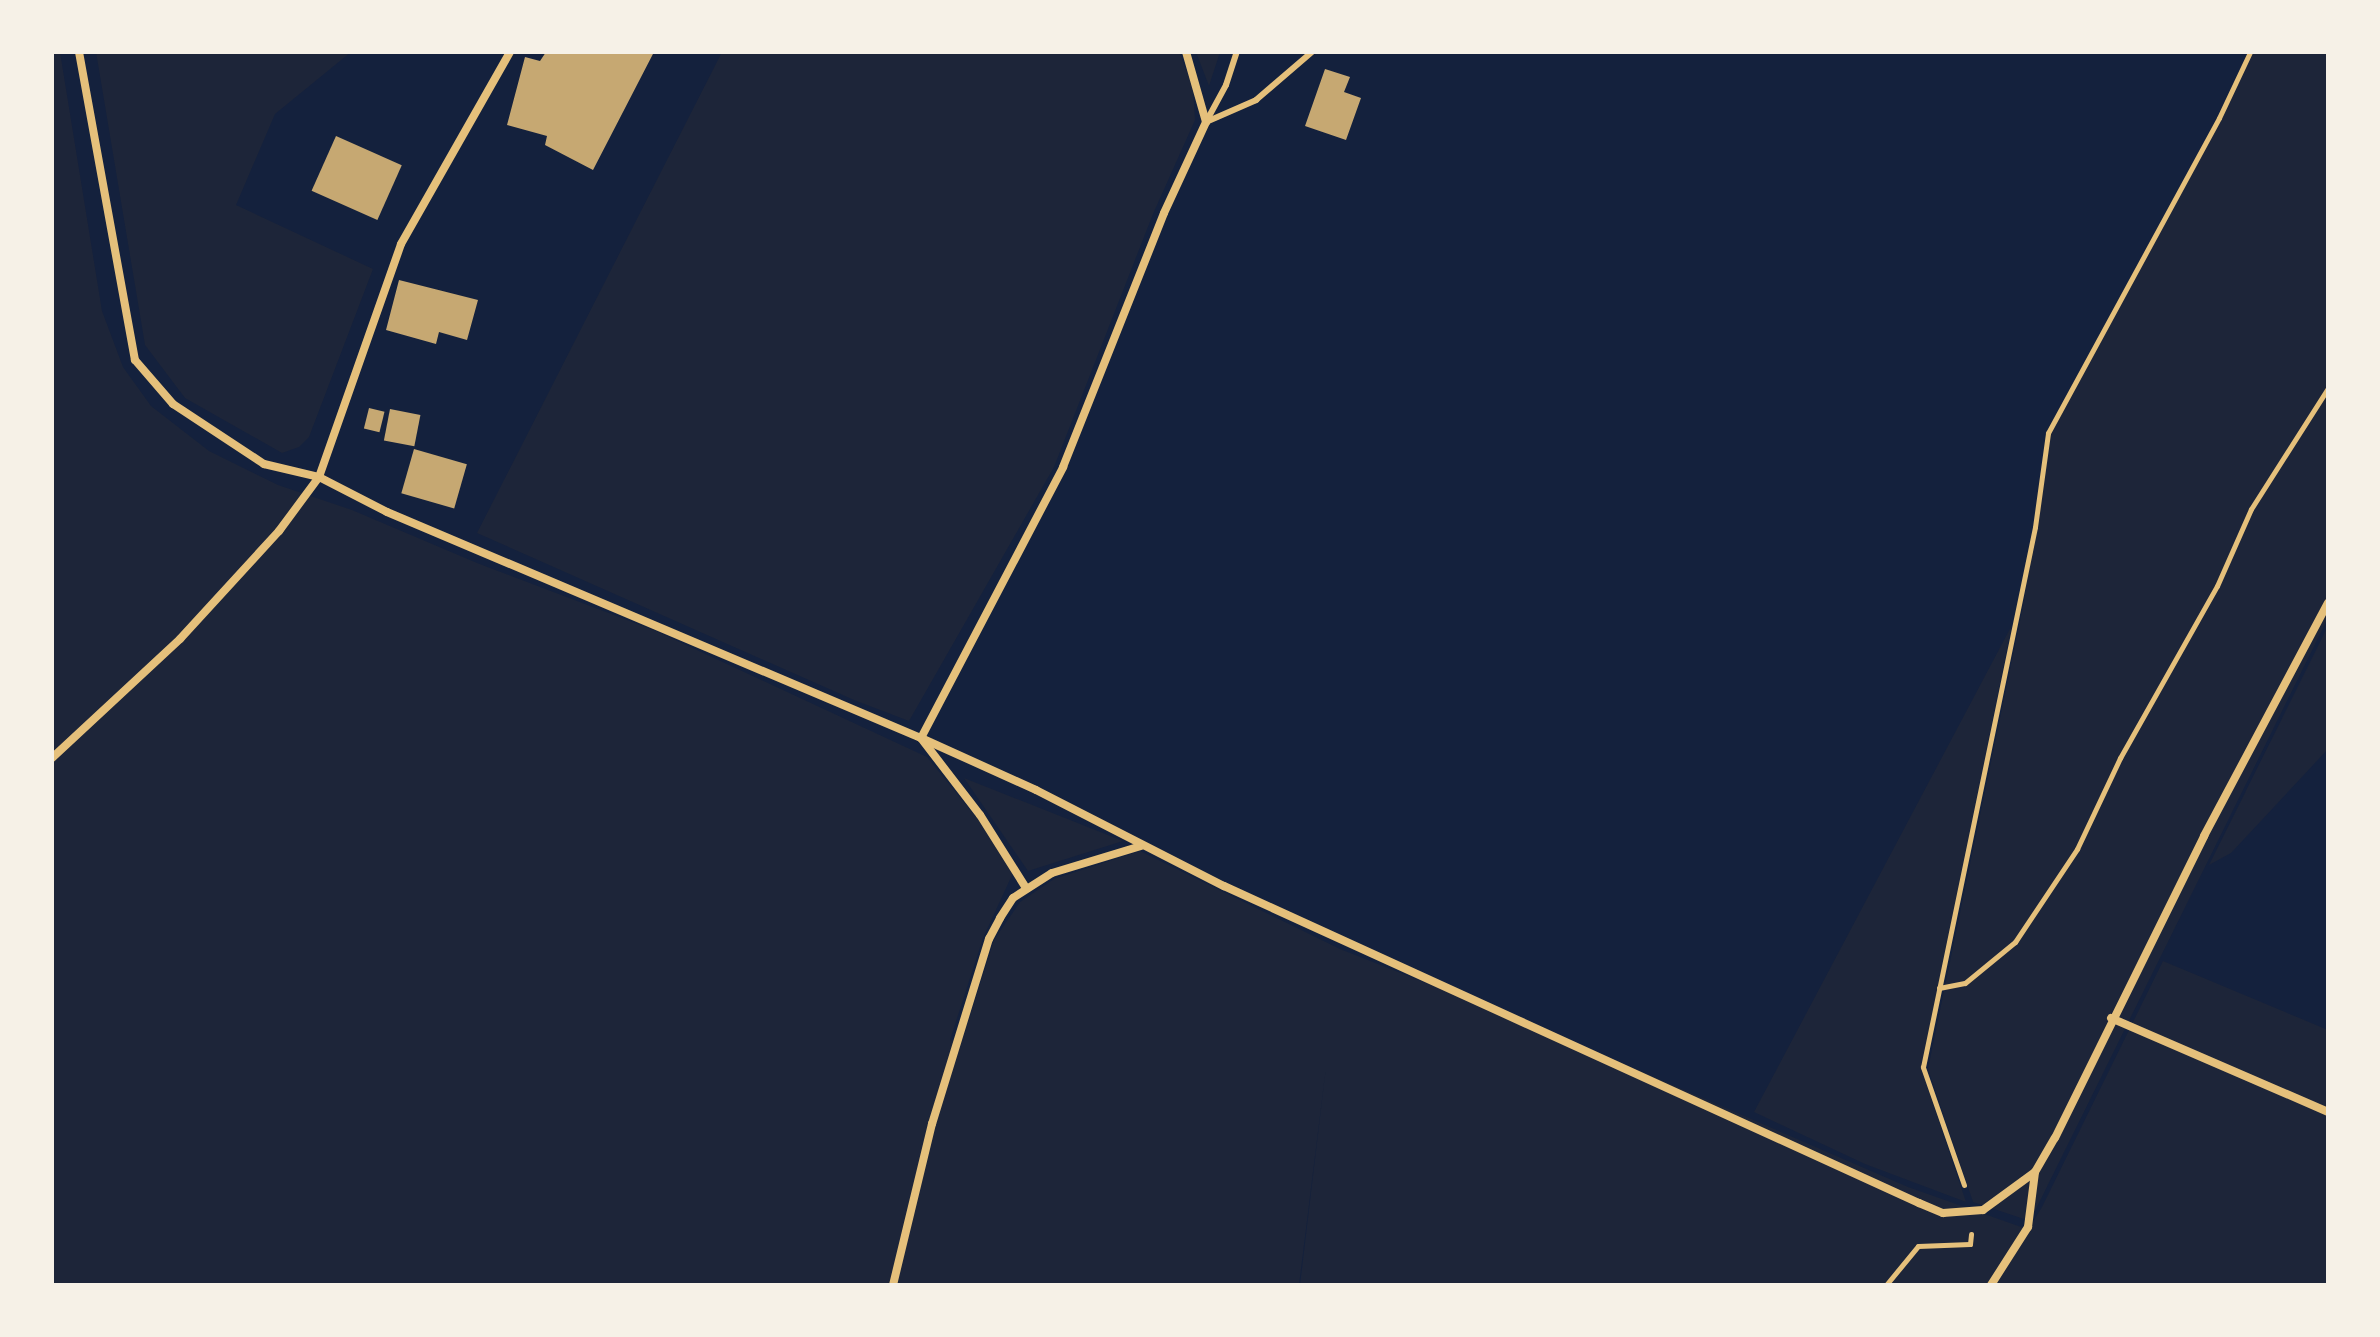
<!DOCTYPE html>
<html>
<head>
<meta charset="utf-8">
<style>
  body { margin:0 }
  #map { position:relative; width:2380px; height:1337px; overflow:hidden; background:#14213d; font-family:"Asap Condensed",sans-serif }
  div>[style] { position:absolute }
  .green>* { inset:0; background:#1d2539 }
  .building>* { inset:0; background:#c6a872; transform-origin:0 0 }
  .path>* { height:5px; margin:-2.5px; padding:0 2.5px; transform-origin:2.5px; border-radius:2.5px; background:#e5c07b }
  .service>* { height:6px; margin:-3px; padding:0 3px; transform-origin:3px; border-radius:3px; background:#e5c07b }
  .minor>* { height:8px; margin:-4px; padding:0 4px; transform-origin:4px; border-radius:4px; background:#e5c07b }
  span { translate:-50% -50%; white-space:nowrap; text-align:center; line-height:1.15; -webkit-text-stroke:8px #f6f1e7; paint-order:stroke }
  .frame { position:absolute; inset:0; border:54px solid #f6f1e7; pointer-events:none }
</style>
</head>
<body>
<div id="map">
  <div class="green">
    <div style="clip-path:polygon(52px 52px,60px 52px,102px 311px,123px 367px,151px 406px,209px 451px,278px 485px,352px 510px,477px 563px,656px 631px,927px 757px,981px 823px,1013px 873px,983px 938px,950px 1040px,962px 1041px,994px 940px,1020px 902px,1054px 879px,1140px 851px,1340px 949px,1555px 1034px,1908px 1187px,2024px 1228px,1986px 1285px,1300px 1285px,1326px 1067px,1299px 1285px,52px 1285px)"></div>
    <div style="clip-path:polygon(96px 52px,351px 52px,275px 114px,236px 205px,373px 269px,309px 437px,299px 447px,282px 453px,185px 398px,145px 345px)"></div>
    <div style="clip-path:polygon(722px 52px,1179px 52px,1193px 87px,1195px 120px,1153px 214px,1054px 467px,909px 721px,854px 700px,477px 533px)"></div>
    <div style="clip-path:polygon(1196px 52px,1220px 52px,1209px 86px)"></div>
    <div style="clip-path:polygon(2254px 52px,2328px 52px,2328px 618px,2030px 1221px,1973px 1202px,1928px 1069px,2023px 606px,2051px 434px)"></div>
    <div style="clip-path:polygon(2012px 625px,1921px 1068px,1966px 1202px,1865px 1164px,1754px 1112px)"></div>
    <div style="clip-path:polygon(2328px 626px,2328px 749px,2231px 853px,2209px 865px)"></div>
    <div style="clip-path:polygon(964px 778px,1123px 841px,1028px 871px)"></div>
    <div style="clip-path:polygon(2163px 961px,2328px 1030px,2328px 1285px,1995px 1285px,2042px 1207px)"></div>
  </div>
  <div class="building">
    <div style="clip-path:polygon(546px 52px,654px 52px,593px 170px,545px 145px,547px 136px,507px 125px,525px 57px,540px 61px)"></div>
    <div style="clip-path:polygon(1325px 69px,1350px 77px,1344px 92px,1361px 98px,1346px 140px,1305px 126px)"></div>
    <div style="left:336px;top:136px;width:72px;height:60px;rotate:24deg"></div>
    <div style="clip-path:polygon(399px 280px,478px 300px,467px 340px,439px 332px,436px 344px,386px 330px)"></div>
    <div style="left:369px;top:408px;width:16px;height:21px;rotate:14deg"></div>
    <div style="left:390px;top:409px;width:31px;height:32px;rotate:11deg"></div>
    <div style="left:414px;top:449px;width:55px;height:46px;rotate:16deg"></div>
  </div>
  <div class="path">
    <div style="left:1939px;top:988px;width:26px;rotate:-11deg"></div>
    <div style="left:1965px;top:983px;width:65px;rotate:-39.4deg"></div>
    <div style="left:2015px;top:942px;width:112px;rotate:-56.3deg"></div>
    <div style="left:2077px;top:849px;width:101px;rotate:-64.7deg"></div>
    <div style="left:2120px;top:758px;width:197px;rotate:-60.6deg"></div>
    <div style="left:2217px;top:586px;width:84px;rotate:-66.2deg"></div>
    <div style="left:2251px;top:509px;width:143px;rotate:-57.5deg"></div>
    <div style="left:1964px;top:1185px;width:125px;rotate:-109.2deg"></div>
    <div style="left:1923px;top:1067px;width:551px;rotate:-78.28deg"></div>
    <div style="left:2035px;top:527px;width:95px;rotate:-82.1deg"></div>
    <div style="left:2048px;top:433px;width:358px;rotate:-61.5deg"></div>
    <div style="left:2219px;top:118px;width:73px;rotate:-64.8deg"></div>
    <div style="left:1886px;top:1285px;width:50px;rotate:-50.6deg"></div>
    <div style="left:1918px;top:1246px;width:52px;rotate:-2.2deg"></div>
    <div style="left:1970px;top:1244px;width:10px;rotate:-84deg"></div>
  </div>
  <div class="service">
    <div style="left:1206px;top:122px;width:55px;rotate:-23.7deg"></div>
    <div style="left:1256px;top:100px;width:74px;rotate:-40.6deg"></div>
    <div style="left:1206px;top:122px;width:42px;rotate:-61.6deg"></div>
    <div style="left:1226px;top:85px;width:35px;rotate:-72deg"></div>
  </div>
  <div class="minor">
    <div style="left:79px;top:52px;width:313px;rotate:79.7deg"></div>
    <div style="left:135px;top:360px;width:58px;rotate:49.2deg"></div>
    <div style="left:173px;top:404px;width:109px;rotate:33.4deg"></div>
    <div style="left:264px;top:464px;width:57px;rotate:13.3deg"></div>
    <div style="left:319px;top:477px;width:76px;rotate:27.2deg"></div>
    <div style="left:387px;top:512px;width:580px;rotate:22.94deg"></div>
    <div style="left:921px;top:738px;width:126px;rotate:24.3deg"></div>
    <div style="left:1036px;top:790px;width:211px;rotate:27.1deg"></div>
    <div style="left:1224px;top:886px;width:764px;rotate:24.52deg"></div>
    <div style="left:1919px;top:1203px;width:26px;rotate:23deg"></div>
    <div style="left:1943px;top:1213px;width:40px;rotate:-4.3deg"></div>
    <div style="left:1983px;top:1210px;width:64px;rotate:-36.2deg"></div>
    <div style="left:52px;top:758px;width:175px;rotate:-42.9deg"></div>
    <div style="left:180px;top:639px;width:147px;rotate:-47.5deg"></div>
    <div style="left:279px;top:531px;width:67px;rotate:-53.5deg"></div>
    <div style="left:319px;top:477px;width:247px;rotate:-70.6deg"></div>
    <div style="left:401px;top:244px;width:221px;rotate:-60.4deg"></div>
    <div style="left:1026px;top:888px;width:86px;rotate:-122.2deg"></div>
    <div style="left:980px;top:815px;width:97px;rotate:-127.5deg"></div>
    <div style="left:921px;top:738px;width:306px;rotate:-62.3deg"></div>
    <div style="left:1063px;top:467px;width:273px;rotate:-68.3deg"></div>
    <div style="left:1164px;top:213px;width:100px;rotate:-65.2deg"></div>
    <div style="left:1206px;top:122px;width:73px;rotate:-105.9deg"></div>
    <div style="left:2111px;top:1018px;width:236px;rotate:23.4deg"></div>
    <div style="left:893px;top:1285px;width:166px;rotate:-76.4deg"></div>
    <div style="left:932px;top:1124px;width:194px;rotate:-72.9deg"></div>
    <div style="left:989px;top:939px;width:24px;rotate:-62deg"></div>
    <div style="left:1000px;top:918px;width:24px;rotate:-57deg"></div>
    <div style="left:1013px;top:898px;width:46px;rotate:-32.7deg"></div>
    <div style="left:1052px;top:873px;width:93px;rotate:-16.9deg"></div>
    <div style="left:1991px;top:1285px;width:69px;rotate:-57.5deg"></div>
    <div style="left:2028px;top:1227px;width:55px;rotate:-82.7deg"></div>
    <div style="left:2035px;top:1172px;width:39px;rotate:-60deg"></div>
    <div style="left:2055px;top:1138px;width:337px;rotate:-63.7deg"></div>
    <div style="left:2204px;top:836px;width:264px;rotate:-62deg"></div>
  </div>
  <div class="frame"></div>
</div>
</body>
</html>
